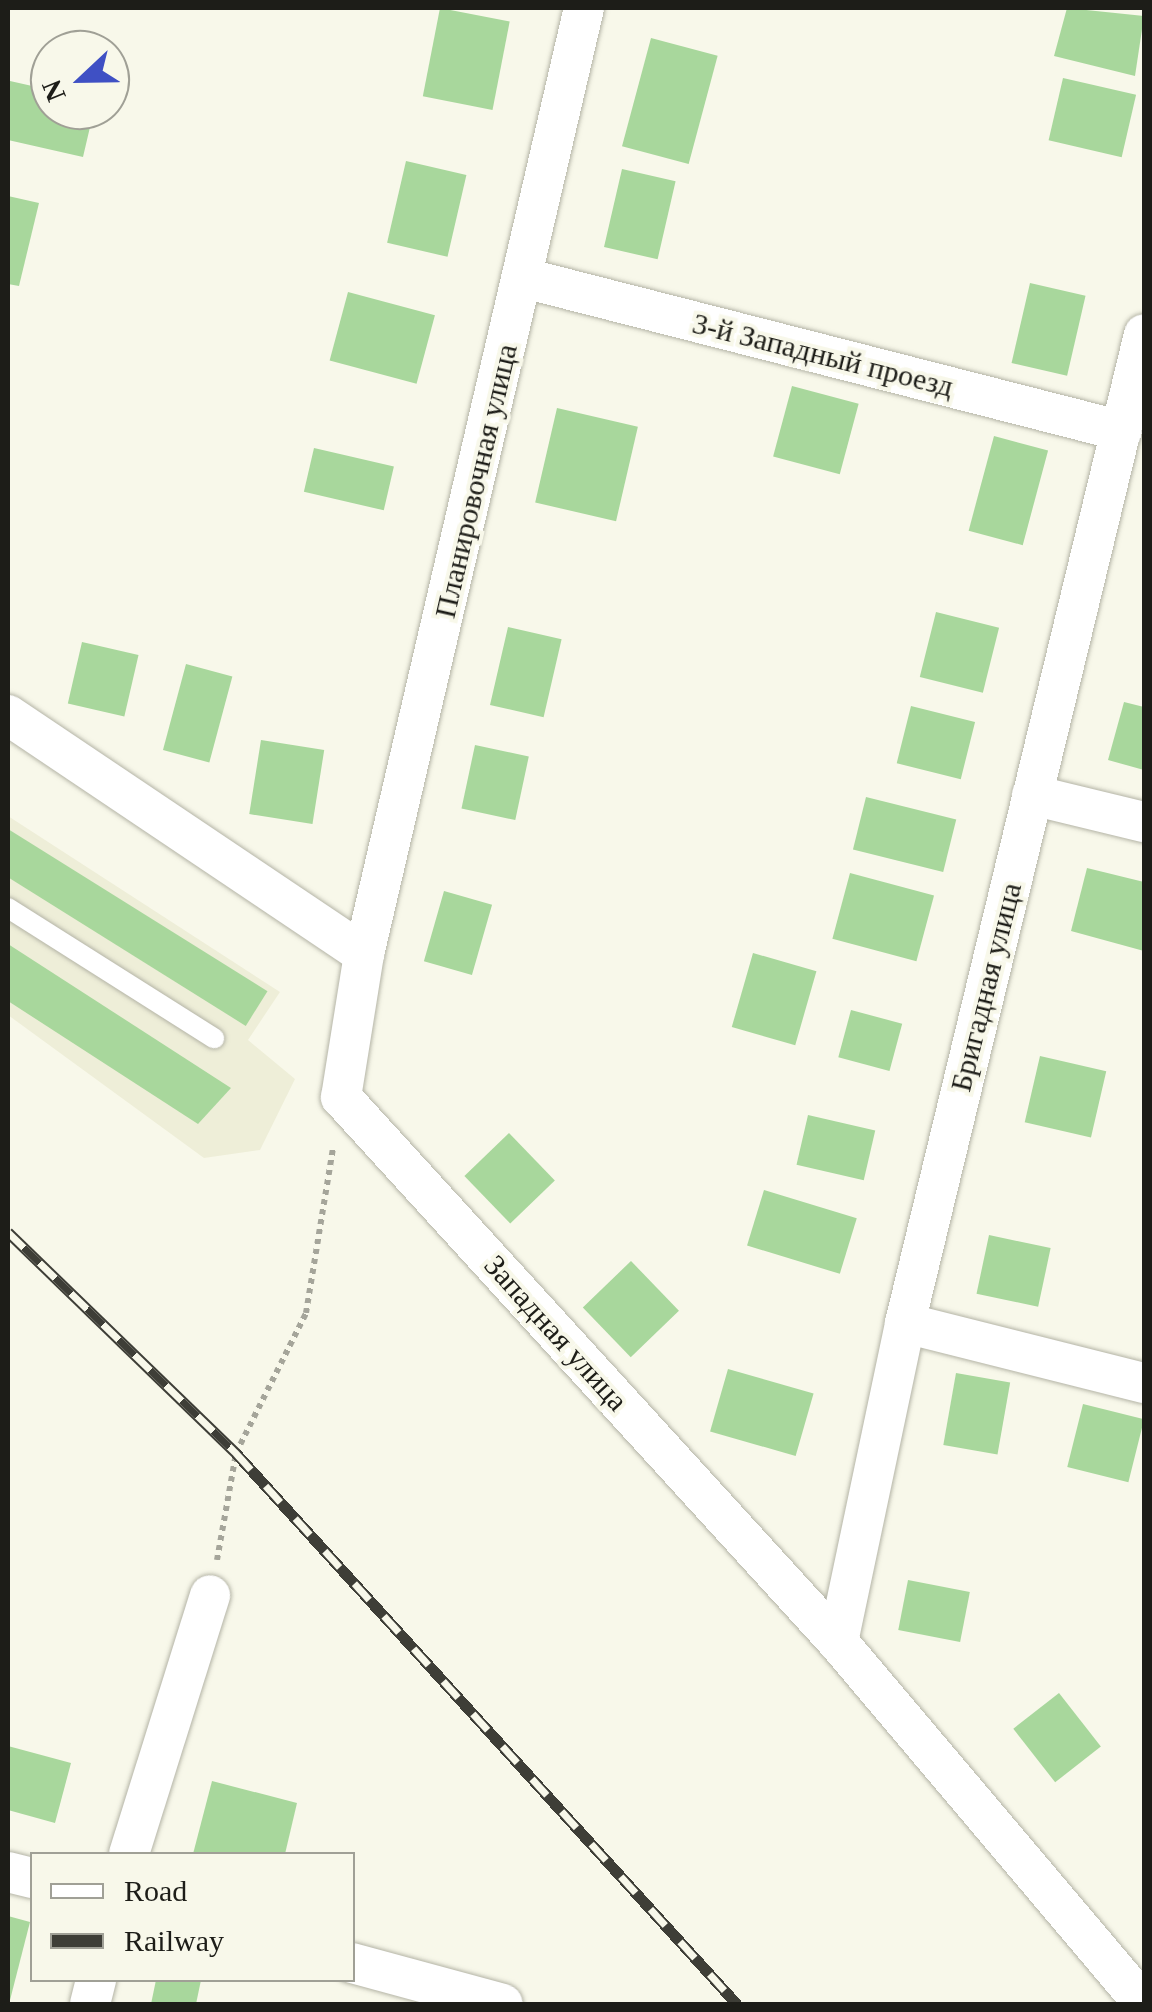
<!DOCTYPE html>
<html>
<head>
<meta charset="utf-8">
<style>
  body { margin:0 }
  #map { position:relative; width:1152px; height:2012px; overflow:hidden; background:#f8f8ea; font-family:Georgia,serif }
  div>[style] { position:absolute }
  .built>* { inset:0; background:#eeeed8 }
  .building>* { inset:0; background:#a8d79c; transform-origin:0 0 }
  .path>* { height:6px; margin-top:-3px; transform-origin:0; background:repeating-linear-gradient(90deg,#a5a59a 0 5px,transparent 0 10px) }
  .roads { filter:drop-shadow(0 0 2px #b4b4a6) drop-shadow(0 0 2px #b4b4a6) }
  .lane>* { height:20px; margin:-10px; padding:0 10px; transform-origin:10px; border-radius:10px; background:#fff }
  .street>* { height:40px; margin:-20px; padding:0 20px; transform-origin:20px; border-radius:20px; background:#fff }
  .rail>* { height:11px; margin-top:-5.5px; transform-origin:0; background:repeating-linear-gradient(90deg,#f8f8ea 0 22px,#3e3e37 0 44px); box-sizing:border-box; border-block:2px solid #3e3e37 }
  span { translate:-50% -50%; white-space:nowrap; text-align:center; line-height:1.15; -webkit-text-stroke:8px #f8f8ea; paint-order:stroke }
  .street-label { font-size:30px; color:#1d1d18 }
  .frame { position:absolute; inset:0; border:10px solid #1d1d18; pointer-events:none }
  .legend { position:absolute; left:30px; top:1852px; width:325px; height:130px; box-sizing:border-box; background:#f8f8ea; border:2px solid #a0a096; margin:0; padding:12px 18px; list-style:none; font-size:30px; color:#1d1d18 }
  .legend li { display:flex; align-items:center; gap:20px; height:50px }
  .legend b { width:50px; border:2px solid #a0a096 }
  .north { position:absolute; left:30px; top:30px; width:100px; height:100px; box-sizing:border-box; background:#f8f8ea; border:2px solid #a0a096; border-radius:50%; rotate:248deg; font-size:28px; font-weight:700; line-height:40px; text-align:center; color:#1d1d18 }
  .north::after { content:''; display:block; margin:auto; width:35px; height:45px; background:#3f50c4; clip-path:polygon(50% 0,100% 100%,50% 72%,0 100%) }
</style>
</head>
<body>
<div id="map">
  <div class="built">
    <div style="clip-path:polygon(8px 816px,280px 992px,248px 1040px,295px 1079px,260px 1150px,204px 1158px,8px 1015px)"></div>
  </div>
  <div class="building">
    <div style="left:440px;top:8px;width:71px;height:90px;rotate:11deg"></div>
    <div style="clip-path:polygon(1067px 8px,1144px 16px,1135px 76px,1054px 56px)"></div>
    <div style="left:651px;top:38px;width:69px;height:112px;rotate:15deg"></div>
    <div style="left:1063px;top:78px;width:75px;height:64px;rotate:13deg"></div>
    <div style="clip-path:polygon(10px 81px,50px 90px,50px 110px,94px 110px,83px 157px,8px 140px)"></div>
    <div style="left:406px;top:161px;width:62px;height:84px;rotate:13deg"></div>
    <div style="left:622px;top:169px;width:55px;height:80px;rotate:13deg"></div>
    <div style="clip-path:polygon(8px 196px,39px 203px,19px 286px,8px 284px)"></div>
    <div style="left:1030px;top:283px;width:57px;height:82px;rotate:13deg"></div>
    <div style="left:348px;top:292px;width:90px;height:71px;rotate:15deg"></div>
    <div style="left:792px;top:386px;width:69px;height:73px;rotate:15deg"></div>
    <div style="left:557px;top:408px;width:83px;height:97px;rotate:13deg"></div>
    <div style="left:994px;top:436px;width:56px;height:98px;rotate:15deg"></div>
    <div style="left:314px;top:448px;width:82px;height:45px;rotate:13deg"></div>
    <div style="left:936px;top:612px;width:65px;height:67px;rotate:14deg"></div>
    <div style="left:508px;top:627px;width:55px;height:80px;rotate:13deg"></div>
    <div style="left:82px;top:642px;width:58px;height:63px;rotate:13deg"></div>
    <div style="left:186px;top:664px;width:48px;height:89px;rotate:15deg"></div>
    <div style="clip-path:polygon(1124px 702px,1144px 707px,1144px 770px,1108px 760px)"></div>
    <div style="left:911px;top:706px;width:66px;height:59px;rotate:14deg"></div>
    <div style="left:261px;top:740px;width:64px;height:75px;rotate:9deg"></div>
    <div style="left:475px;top:745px;width:55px;height:65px;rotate:12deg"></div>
    <div style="left:866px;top:797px;width:93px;height:54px;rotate:14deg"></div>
    <div style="left:8px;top:829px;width:306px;height:41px;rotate:32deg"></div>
    <div style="clip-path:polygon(1087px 868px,1144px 882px,1144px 951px,1071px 931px)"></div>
    <div style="left:850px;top:873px;width:87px;height:68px;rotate:15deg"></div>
    <div style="left:444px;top:891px;width:50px;height:73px;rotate:16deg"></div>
    <div style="clip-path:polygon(8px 944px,231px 1088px,198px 1124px,8px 1001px)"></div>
    <div style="left:753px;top:953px;width:66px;height:77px;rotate:16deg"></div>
    <div style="left:851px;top:1010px;width:53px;height:49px;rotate:15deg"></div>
    <div style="left:1040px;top:1056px;width:68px;height:68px;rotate:13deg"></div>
    <div style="left:808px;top:1115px;width:69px;height:51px;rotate:13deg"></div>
    <div style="left:509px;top:1133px;width:66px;height:62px;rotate:46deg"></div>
    <div style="left:764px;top:1190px;width:97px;height:58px;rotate:17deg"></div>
    <div style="left:989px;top:1235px;width:63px;height:60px;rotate:12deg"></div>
    <div style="left:631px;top:1261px;width:69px;height:67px;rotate:46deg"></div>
    <div style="left:728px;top:1369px;width:89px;height:65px;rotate:16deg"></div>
    <div style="left:956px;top:1373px;width:55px;height:73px;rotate:10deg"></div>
    <div style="left:1083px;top:1404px;width:63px;height:65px;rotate:14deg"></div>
    <div style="left:908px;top:1580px;width:63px;height:51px;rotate:11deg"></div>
    <div style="left:1059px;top:1693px;width:68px;height:58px;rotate:52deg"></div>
    <div style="clip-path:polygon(8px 1746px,71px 1763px,55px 1823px,8px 1810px)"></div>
    <div style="clip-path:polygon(212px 1781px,297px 1803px,285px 1854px,193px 1854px)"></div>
    <div style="clip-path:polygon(8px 1916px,30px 1922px,9px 2004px,8px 2004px)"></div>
    <div style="clip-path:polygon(156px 1980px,201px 1980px,196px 2004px,151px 2004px)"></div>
  </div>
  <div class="path">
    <div style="left:217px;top:1560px;width:109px;rotate:-79.9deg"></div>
    <div style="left:236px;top:1453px;width:157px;rotate:-63.4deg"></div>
    <div style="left:306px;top:1313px;width:167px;rotate:-80.7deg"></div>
  </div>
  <div class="roads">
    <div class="lane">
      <div style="left:8px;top:908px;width:244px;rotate:32.3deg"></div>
    </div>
    <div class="street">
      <div style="left:584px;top:8px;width:971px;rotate:103.09deg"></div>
      <div style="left:364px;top:954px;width:145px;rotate:99.1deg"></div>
      <div style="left:341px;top:1097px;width:738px;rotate:47.64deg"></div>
      <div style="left:838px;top:1642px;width:474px;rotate:49.8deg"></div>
      <div style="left:524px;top:278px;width:617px;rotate:14.35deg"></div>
      <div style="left:8px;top:715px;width:429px;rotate:33.9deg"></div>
      <div style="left:1032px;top:795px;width:115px;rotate:13.6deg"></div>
      <div style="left:905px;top:1323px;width:246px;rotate:14.1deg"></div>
      <div style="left:838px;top:1642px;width:326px;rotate:-78.1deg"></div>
      <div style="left:905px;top:1323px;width:1017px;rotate:-76.41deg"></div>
      <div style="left:129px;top:1854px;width:271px;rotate:-72.6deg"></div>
      <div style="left:8px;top:1872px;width:25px;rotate:14deg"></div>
      <div style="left:352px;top:1963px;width:156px;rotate:15.2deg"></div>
      <div style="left:90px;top:2004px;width:25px;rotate:-76deg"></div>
    </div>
  </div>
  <div class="rail">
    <div style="left:8px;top:1232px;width:318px;rotate:44.1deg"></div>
    <div style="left:236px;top:1453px;width:745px;rotate:47.72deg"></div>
  </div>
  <div class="street-label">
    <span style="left:823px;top:355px;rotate:14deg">3-й Западный проезд</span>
    <span style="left:476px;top:481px;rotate:-77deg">Планировочная улица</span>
    <span style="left:986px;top:987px;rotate:-76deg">Бригадная улица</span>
    <span style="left:556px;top:1333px;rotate:48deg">Западная улица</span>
  </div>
  <div class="frame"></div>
  <ul class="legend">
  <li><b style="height:12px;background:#fff"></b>Road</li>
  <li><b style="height:12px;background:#3e3e37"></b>Railway</li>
  </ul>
  <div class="north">N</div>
</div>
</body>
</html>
